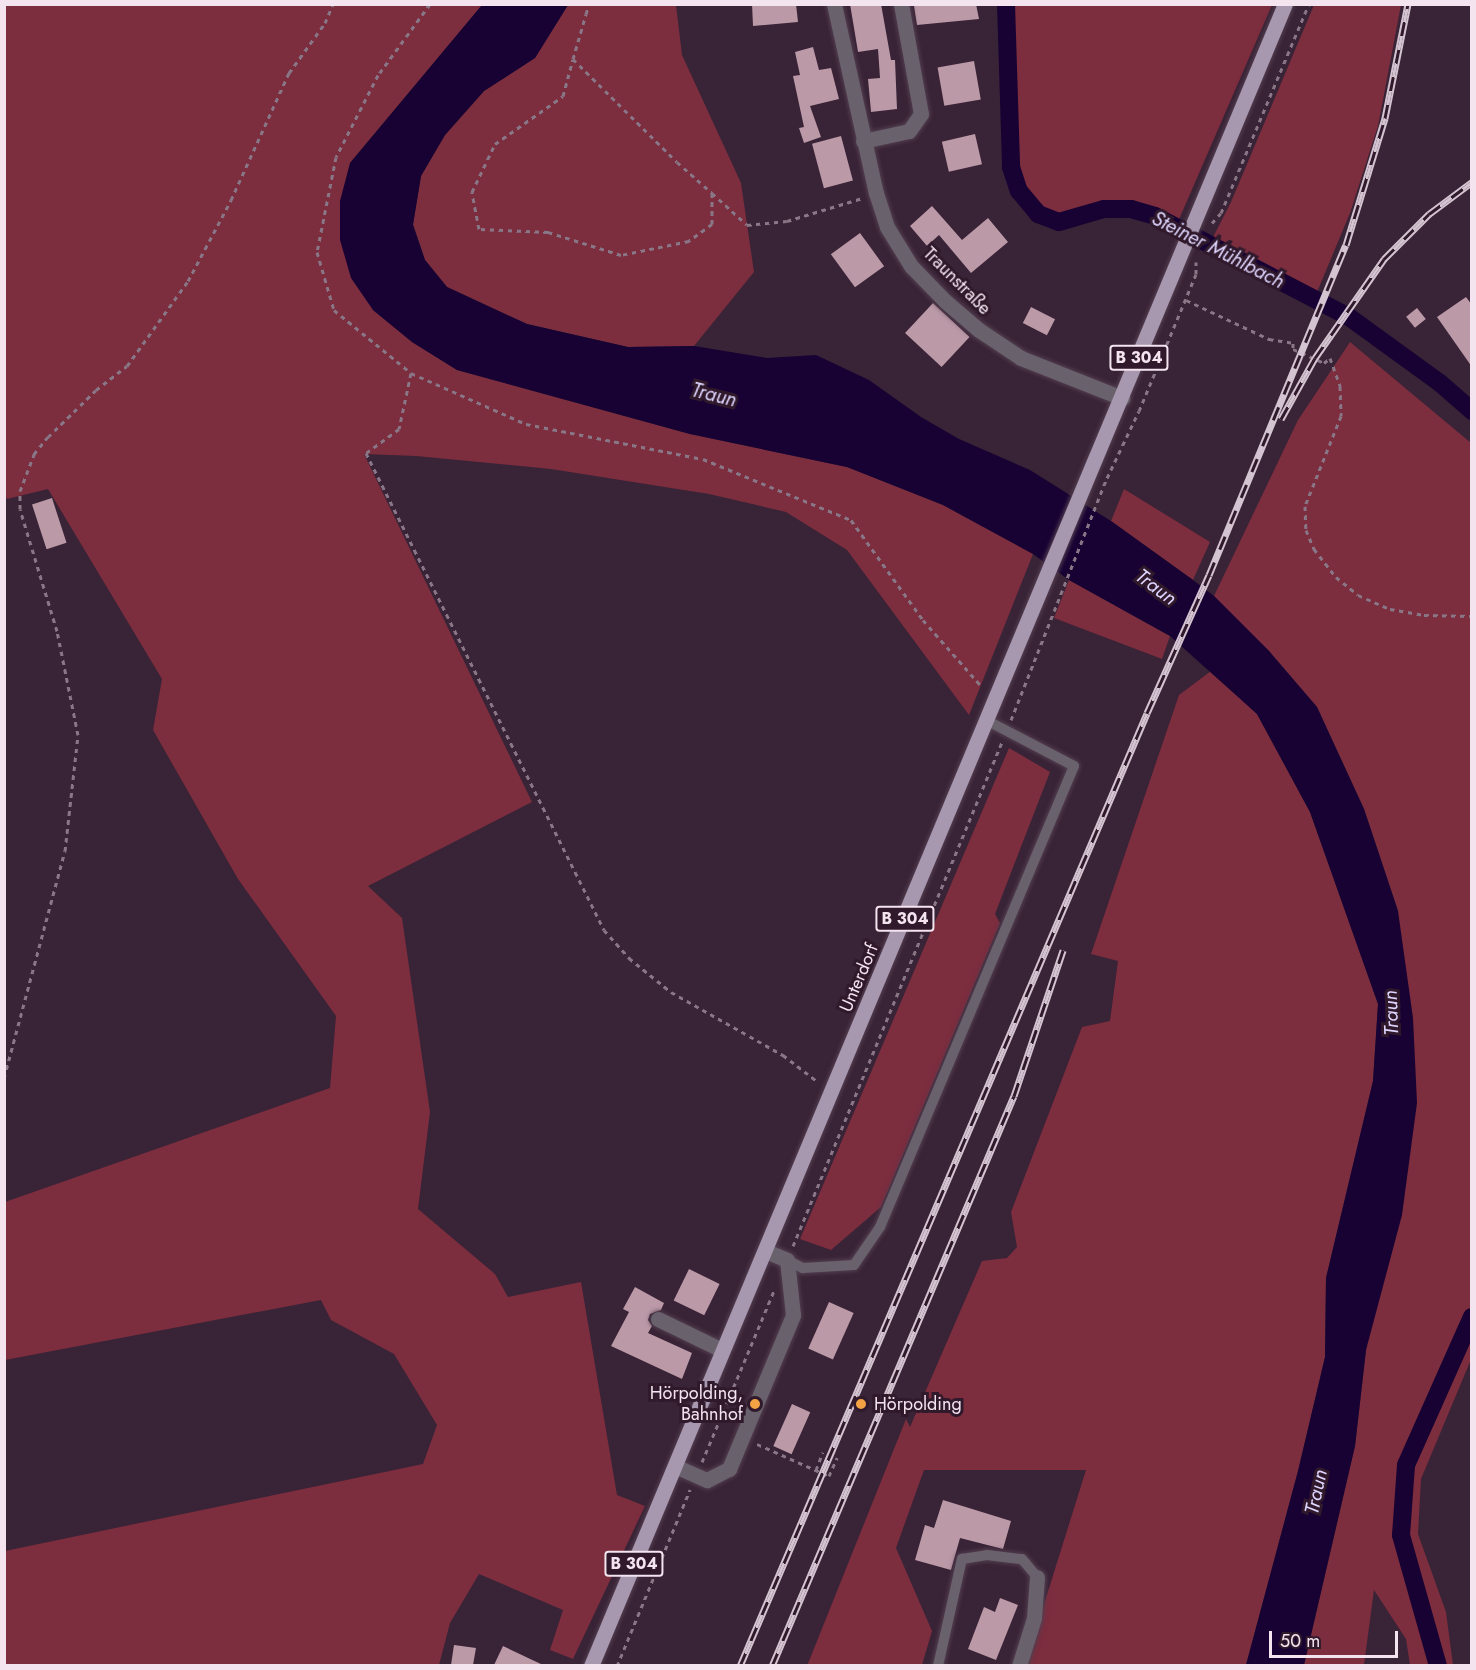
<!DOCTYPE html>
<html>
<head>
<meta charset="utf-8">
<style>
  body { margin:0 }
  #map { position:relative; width:1476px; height:1670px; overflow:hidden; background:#392336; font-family:Jost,sans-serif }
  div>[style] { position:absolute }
  .green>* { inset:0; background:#7c2d3e }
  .water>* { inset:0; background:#170233 }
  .canal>* { height:18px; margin:-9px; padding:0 9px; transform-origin:9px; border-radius:9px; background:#170233 }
  .building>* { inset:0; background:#bb99a7; transform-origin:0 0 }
  .path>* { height:3px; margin-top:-1.5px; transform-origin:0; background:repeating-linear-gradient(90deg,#897686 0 4.5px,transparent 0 9px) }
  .roads { filter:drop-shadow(0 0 2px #533e50) drop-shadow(0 0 2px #533e50) }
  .lane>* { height:10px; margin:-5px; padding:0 5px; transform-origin:5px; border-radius:5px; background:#69626d }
  .street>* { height:15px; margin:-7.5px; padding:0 7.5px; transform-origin:7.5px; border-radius:7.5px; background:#69626d }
  .primary>* { height:15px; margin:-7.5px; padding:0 7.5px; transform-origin:7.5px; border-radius:7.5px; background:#a797af }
  .rail>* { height:7px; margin-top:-3.5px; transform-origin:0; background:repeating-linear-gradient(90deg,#2f192b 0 14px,#d4c3d0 0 28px); box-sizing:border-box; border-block:2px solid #d4c3d0 }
  .dots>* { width:16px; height:16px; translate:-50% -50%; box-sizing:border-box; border:3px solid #2f192b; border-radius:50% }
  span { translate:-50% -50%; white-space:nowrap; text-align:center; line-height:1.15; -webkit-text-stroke:6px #2f192b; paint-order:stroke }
  .shield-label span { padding:2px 4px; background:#2f192b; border:2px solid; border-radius:4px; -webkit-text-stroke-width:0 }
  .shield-label { font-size:16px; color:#f4e4f0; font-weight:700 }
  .street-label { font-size:18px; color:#f4e4f0 }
  .poi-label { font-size:18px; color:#f4e4f0 }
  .right { translate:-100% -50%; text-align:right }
  .left { translate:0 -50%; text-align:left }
  .water-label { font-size:20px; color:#dfd6ff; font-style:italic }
  .frame { position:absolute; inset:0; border:6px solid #f4e4f0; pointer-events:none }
  .scale { position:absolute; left:1269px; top:1631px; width:129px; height:27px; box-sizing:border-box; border:3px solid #f4e4f0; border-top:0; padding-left:8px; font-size:18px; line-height:21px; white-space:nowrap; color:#f4e4f0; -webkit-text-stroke:4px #2f192b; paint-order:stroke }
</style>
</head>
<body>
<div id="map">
  <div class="green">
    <div style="clip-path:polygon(5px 5px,482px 5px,350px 163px,373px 310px,412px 342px,457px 370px,690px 434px,847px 467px,943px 505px,1033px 554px,969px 715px,847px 550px,786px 512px,709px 494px,551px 469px,416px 456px,364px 454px,532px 802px,368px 886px,402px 918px,430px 1112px,418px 1209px,495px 1274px,508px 1297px,581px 1282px,617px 1495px,645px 1506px,573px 1659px,550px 1650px,563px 1610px,479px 1574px,450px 1623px,439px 1665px,5px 1665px,5px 1551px,423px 1464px,437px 1425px,394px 1354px,331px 1320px,321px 1300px,5px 1360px,5px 1202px,330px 1088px,336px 1016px,238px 879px,153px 730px,162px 679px,48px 489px,7px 499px,5px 495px)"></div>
    <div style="clip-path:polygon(568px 5px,676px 5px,682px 55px,741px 183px,754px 272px,694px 346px,628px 347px,527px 324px,447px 287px,425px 260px,413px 224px,421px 176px,445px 135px,484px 91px,535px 58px)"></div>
    <div style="clip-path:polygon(1003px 5px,1272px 5px,1174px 231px,1155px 222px,1114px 212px,1068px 225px,1043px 222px,1009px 190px)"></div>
    <div style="clip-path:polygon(1314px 5px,1401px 5px,1378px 126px,1350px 213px,1315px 297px,1208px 247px,1231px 202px)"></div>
    <div style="clip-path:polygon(1350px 342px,1471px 443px,1472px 1357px,1421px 1479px,1418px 1534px,1446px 1612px,1453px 1665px,1410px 1665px,1406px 1639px,1374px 1590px,1364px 1665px,1304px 1665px,1355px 1446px,1366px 1350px,1398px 911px,1364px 809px,1317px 707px,1269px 651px,1214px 596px,1298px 420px)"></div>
    <div style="clip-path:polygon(1124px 489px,1210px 542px,1193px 580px,1111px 521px)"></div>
    <div style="clip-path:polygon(1069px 580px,1170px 636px,1162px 659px,1054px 618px)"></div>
    <div style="clip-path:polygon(1211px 671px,1257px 714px,1310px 812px,1378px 1004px,1373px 1081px,1326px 1278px,1325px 1357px,1298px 1471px,1246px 1665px,1025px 1665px,1086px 1470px,924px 1470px,896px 1548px,932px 1631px,922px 1665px,807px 1666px,906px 1419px,910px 1427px,982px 1261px,1007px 1258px,1017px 1247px,1011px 1212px,1082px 1027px,1110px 1021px,1118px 961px,1091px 954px,1179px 695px)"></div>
    <div style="clip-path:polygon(1009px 748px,1050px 772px,995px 914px,1000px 923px,881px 1207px,831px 1250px,800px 1239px)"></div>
  </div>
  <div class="water">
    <div style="clip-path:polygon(482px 5px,568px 5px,535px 58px,484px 91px,445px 135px,421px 176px,413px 225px,425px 260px,447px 287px,527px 324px,628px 347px,694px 346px,767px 358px,816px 355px,869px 380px,921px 417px,959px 439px,1030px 470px,1111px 521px,1193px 580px,1214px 596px,1269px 651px,1317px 707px,1364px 809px,1398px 911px,1413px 1018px,1417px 1103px,1402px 1215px,1366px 1350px,1355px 1446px,1304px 1665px,1246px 1665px,1298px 1471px,1325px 1357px,1326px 1278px,1373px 1081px,1378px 1004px,1310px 812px,1257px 714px,1170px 636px,1069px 580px,1033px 554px,943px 505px,847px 467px,690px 434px,457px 370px,412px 342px,373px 310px,351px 278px,340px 240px,340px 201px,350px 163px)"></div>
  </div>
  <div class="canal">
    <div style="left:1006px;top:4px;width:163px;rotate:88.2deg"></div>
    <div style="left:1011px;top:167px;width:25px;rotate:72deg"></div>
    <div style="left:1019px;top:191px;width:30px;rotate:50deg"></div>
    <div style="left:1038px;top:214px;width:22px;rotate:21deg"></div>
    <div style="left:1059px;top:222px;width:47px;rotate:-16.1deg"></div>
    <div style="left:1104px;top:209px;width:27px"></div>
    <div style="left:1131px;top:209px;width:25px;rotate:16deg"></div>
    <div style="left:1155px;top:216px;width:219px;rotate:27.5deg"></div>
    <div style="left:1349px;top:317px;width:112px;rotate:36deg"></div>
    <div style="left:1440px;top:383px;width:43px;rotate:41.2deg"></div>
    <div style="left:1438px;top:1666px;width:136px;rotate:-105.8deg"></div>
    <div style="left:1401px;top:1535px;width:70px;rotate:-85.9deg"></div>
    <div style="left:1406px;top:1465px;width:162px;rotate:-66deg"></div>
  </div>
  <div class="building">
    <div style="clip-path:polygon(752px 4px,796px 4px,798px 22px,753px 26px)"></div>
    <div style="clip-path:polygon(850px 4px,881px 4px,891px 60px,895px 60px,897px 109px,871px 112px,868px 79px,880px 78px,878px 49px,858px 52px)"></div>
    <div style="clip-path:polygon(924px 4px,976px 4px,979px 19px,917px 25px,914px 6px)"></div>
    <div style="clip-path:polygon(813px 47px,819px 70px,831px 68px,839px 99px,810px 106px,821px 137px,804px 143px,799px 128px,804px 127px,793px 76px,800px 75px,795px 52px)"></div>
    <div style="left:974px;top:61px;width:39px;height:37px;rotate:80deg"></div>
    <div style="left:975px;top:134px;width:31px;height:34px;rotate:77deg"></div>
    <div style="left:841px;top:136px;width:46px;height:30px;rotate:75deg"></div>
    <div style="clip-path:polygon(932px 206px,962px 240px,988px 218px,1008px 242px,971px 273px,939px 235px,927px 246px,910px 226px)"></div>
    <div style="left:860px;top:233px;width:41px;height:36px;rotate:54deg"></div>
    <div style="clip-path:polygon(1466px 297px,1472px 305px,1472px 367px,1437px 317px)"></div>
    <div style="left:933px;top:303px;width:50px;height:41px;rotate:43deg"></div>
    <div style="left:1031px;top:307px;width:27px;height:18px;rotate:27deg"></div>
    <div style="left:1417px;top:308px;width:14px;height:14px;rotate:51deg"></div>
    <div style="left:52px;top:498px;width:47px;height:21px;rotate:72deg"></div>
    <div style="left:689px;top:1269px;width:34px;height:35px;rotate:26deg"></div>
    <div style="clip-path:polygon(635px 1287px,664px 1303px,661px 1310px,650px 1314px,648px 1320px,652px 1326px,648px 1333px,692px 1353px,682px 1379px,611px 1346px,629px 1312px,623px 1309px)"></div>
    <div style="left:829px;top:1302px;width:27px;height:51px;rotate:24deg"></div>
    <div style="left:792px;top:1404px;width:20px;height:46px;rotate:24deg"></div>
    <div style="clip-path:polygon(943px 1500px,1011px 1521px,1003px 1549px,960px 1538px,951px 1570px,915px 1560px,925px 1525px,934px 1528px)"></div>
    <div style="clip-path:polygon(1000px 1598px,1018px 1605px,996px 1660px,968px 1649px,984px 1607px,995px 1612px)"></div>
    <div style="clip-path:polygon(454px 1645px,476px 1648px,473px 1665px,451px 1665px)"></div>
    <div style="clip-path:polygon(503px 1646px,543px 1665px,494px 1665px)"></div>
  </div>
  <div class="path">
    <div style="left:430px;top:4px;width:88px;rotate:126.2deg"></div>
    <div style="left:378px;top:75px;width:92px;rotate:117.1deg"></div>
    <div style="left:336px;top:157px;width:97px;rotate:101.3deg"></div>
    <div style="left:317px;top:252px;width:60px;rotate:73.7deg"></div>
    <div style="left:334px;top:310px;width:99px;rotate:39.3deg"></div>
    <div style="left:411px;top:373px;width:126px;rotate:23.9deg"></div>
    <div style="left:526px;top:424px;width:180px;rotate:11.2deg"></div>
    <div style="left:703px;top:459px;width:160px;rotate:22.4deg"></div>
    <div style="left:851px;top:520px;width:123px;rotate:54.2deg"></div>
    <div style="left:923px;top:620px;width:89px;rotate:48.6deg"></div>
    <div style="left:573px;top:59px;width:146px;rotate:44.7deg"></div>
    <div style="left:677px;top:162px;width:47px;rotate:41.5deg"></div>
    <div style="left:712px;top:193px;width:31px;rotate:90deg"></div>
    <div style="left:712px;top:224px;width:29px;rotate:144deg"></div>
    <div style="left:689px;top:241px;width:69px;rotate:168.4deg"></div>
    <div style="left:621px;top:255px;width:77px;rotate:-162.5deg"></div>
    <div style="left:548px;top:232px;width:69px;rotate:-177.5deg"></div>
    <div style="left:479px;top:229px;width:38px;rotate:-101deg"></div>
    <div style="left:472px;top:192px;width:53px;rotate:-64.4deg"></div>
    <div style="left:495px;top:144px;width:83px;rotate:-35.2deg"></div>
    <div style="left:563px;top:96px;width:38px;rotate:-75deg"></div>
    <div style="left:573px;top:59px;width:47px;rotate:-73.9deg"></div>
    <div style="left:586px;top:14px;width:10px;rotate:-73deg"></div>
    <div style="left:712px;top:193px;width:47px;rotate:42.4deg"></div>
    <div style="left:747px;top:225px;width:40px;rotate:-5.7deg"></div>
    <div style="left:787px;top:221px;width:78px;rotate:-17deg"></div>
    <div style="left:1212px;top:223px;width:13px;rotate:-48deg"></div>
    <div style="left:1221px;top:213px;width:227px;rotate:-67.2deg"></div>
    <div style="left:1186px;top:300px;width:92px;rotate:25.2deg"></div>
    <div style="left:1269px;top:339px;width:24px;rotate:9deg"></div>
    <div style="left:1293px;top:343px;width:6px;rotate:90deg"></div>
    <div style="left:1293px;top:349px;width:34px;rotate:24deg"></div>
    <div style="left:1324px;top:363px;width:8px;rotate:-40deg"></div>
    <div style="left:1330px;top:358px;width:30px;rotate:70deg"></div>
    <div style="left:1340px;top:386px;width:30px;rotate:88deg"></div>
    <div style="left:1341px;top:416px;width:97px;rotate:111.8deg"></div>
    <div style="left:1305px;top:506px;width:24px;rotate:88deg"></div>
    <div style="left:1306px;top:530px;width:21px;rotate:67deg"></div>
    <div style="left:1314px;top:549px;width:36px;rotate:52deg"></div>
    <div style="left:1336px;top:577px;width:28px;rotate:39deg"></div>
    <div style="left:1358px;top:595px;width:35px;rotate:24deg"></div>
    <div style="left:1390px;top:609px;width:35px;rotate:10deg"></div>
    <div style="left:1424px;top:615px;width:48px;rotate:1.2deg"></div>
    <div style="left:411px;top:373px;width:57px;rotate:102.1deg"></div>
    <div style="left:399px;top:429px;width:41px;rotate:144deg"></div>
    <div style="left:366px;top:453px;width:533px;rotate:63.48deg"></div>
    <div style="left:604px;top:930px;width:38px;rotate:48deg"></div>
    <div style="left:629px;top:958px;width:54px;rotate:39deg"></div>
    <div style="left:671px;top:992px;width:129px;rotate:29.4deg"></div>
    <div style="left:783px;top:1055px;width:44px;rotate:37.6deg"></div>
    <div style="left:1011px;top:720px;width:260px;rotate:-68.4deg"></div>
    <div style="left:1107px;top:478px;width:74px;rotate:-64.5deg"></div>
    <div style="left:1139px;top:411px;width:148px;rotate:-67.4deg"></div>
    <div style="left:1196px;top:274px;width:12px;rotate:-90deg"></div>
    <div style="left:4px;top:1078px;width:235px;rotate:-75deg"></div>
    <div style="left:65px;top:851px;width:117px;rotate:-83.6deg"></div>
    <div style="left:78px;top:735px;width:106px;rotate:-101.4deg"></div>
    <div style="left:57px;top:631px;width:127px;rotate:-106.9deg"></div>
    <div style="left:20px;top:509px;width:18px;rotate:-90deg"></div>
    <div style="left:20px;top:491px;width:40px;rotate:-69deg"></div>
    <div style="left:34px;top:454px;width:22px;rotate:-51deg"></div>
    <div style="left:48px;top:437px;width:67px;rotate:-44.4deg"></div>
    <div style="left:96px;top:390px;width:39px;rotate:-38deg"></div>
    <div style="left:127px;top:366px;width:105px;rotate:-54.3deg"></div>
    <div style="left:188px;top:281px;width:92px;rotate:-62deg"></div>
    <div style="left:231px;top:200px;width:140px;rotate:-65.5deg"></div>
    <div style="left:289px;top:73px;width:62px;rotate:-54.2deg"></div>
    <div style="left:325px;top:23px;width:21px;rotate:-67deg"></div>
    <div style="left:793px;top:1246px;width:546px;rotate:-67.48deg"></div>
    <div style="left:757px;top:1444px;width:79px;rotate:24deg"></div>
    <div style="left:829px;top:1476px;width:20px;rotate:-66deg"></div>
    <div style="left:702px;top:1462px;width:186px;rotate:-67.2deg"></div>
    <div style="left:816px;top:1470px;width:19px;rotate:-69deg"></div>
    <div style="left:617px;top:1666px;width:191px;rotate:-67.5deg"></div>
  </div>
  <div class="roads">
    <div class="lane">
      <div style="left:787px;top:1260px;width:18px;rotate:27deg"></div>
      <div style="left:803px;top:1268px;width:51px;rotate:-3.4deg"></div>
      <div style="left:854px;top:1265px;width:46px;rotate:-55.6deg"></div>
      <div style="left:880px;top:1227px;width:500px;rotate:-67.18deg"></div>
      <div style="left:1074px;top:766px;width:97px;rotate:-152.4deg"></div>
      <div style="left:938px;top:1666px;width:110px;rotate:-77.4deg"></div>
      <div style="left:962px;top:1559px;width:25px;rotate:-9deg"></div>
      <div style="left:987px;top:1555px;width:35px;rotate:7deg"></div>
      <div style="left:1022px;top:1559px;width:23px;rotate:50deg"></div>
    </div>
    <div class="street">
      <div style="left:834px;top:4px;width:194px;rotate:77.5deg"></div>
      <div style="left:876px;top:193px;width:36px;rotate:72deg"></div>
      <div style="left:887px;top:227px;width:46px;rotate:58.4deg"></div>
      <div style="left:911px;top:266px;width:49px;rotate:45.8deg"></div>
      <div style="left:945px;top:301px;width:45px;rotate:40.5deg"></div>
      <div style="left:979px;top:330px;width:50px;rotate:33.7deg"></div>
      <div style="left:1021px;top:358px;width:109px;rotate:21.6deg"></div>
      <div style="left:863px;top:141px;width:47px;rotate:-12.3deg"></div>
      <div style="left:909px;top:131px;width:21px;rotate:-55deg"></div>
      <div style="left:921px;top:114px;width:112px;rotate:-100.3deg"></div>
      <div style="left:658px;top:1319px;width:71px;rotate:25.8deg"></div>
      <div style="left:675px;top:1466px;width:35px;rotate:24deg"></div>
      <div style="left:707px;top:1480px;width:25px;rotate:-27deg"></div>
      <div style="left:729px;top:1469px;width:167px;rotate:-67.4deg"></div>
      <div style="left:793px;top:1315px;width:55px;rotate:-96.2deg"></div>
      <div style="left:787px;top:1260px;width:23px;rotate:-157deg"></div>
      <div style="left:1019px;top:1666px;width:50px;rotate:-72.6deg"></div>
      <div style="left:1034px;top:1618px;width:41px;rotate:-85.8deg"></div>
    </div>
    <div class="primary">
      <div style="left:591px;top:1666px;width:1801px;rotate:-67.34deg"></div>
    </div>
  </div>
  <div class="rail">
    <div style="left:1281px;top:419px;width:70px;rotate:-60.9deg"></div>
    <div style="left:1315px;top:358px;width:121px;rotate:-55.1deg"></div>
    <div style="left:1384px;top:259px;width:64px;rotate:-45deg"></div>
    <div style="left:1429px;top:214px;width:54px;rotate:-36.7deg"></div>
    <div style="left:740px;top:1666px;width:1036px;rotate:-66.87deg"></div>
    <div style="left:1147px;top:713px;width:151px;rotate:-65.8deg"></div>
    <div style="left:1209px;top:575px;width:357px;rotate:-67.5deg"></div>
    <div style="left:1346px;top:245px;width:133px;rotate:-72.9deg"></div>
    <div style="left:1385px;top:118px;width:116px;rotate:-78.6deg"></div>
    <div style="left:772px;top:1666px;width:619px;rotate:-67deg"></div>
    <div style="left:1014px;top:1096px;width:154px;rotate:-71.4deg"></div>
  </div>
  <div class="dots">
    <div style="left:755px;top:1404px;background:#f4a344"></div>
    <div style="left:861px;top:1404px;background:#f4a344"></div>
  </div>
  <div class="shield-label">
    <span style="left:1139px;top:358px">B 304</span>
    <span style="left:905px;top:919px">B 304</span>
    <span style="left:634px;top:1564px">B 304</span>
  </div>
  <div class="street-label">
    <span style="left:957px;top:281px;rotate:45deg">Traunstraße</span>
    <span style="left:859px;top:978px;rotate:-67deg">Unterdorf</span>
  </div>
  <div class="poi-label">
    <span class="right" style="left:743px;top:1404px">Hörpolding,<br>Bahnhof</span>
    <span class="left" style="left:874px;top:1404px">Hörpolding</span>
  </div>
  <div class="water-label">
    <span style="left:1218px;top:250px;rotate:27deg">Steiner Mühlbach</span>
    <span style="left:714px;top:395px;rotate:14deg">Traun</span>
    <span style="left:1156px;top:587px;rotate:37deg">Traun</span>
    <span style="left:1391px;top:1013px;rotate:-92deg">Traun</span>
    <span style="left:1316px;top:1492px;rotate:-78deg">Traun</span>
  </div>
  <div class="frame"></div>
  <div class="scale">50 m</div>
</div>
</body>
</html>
